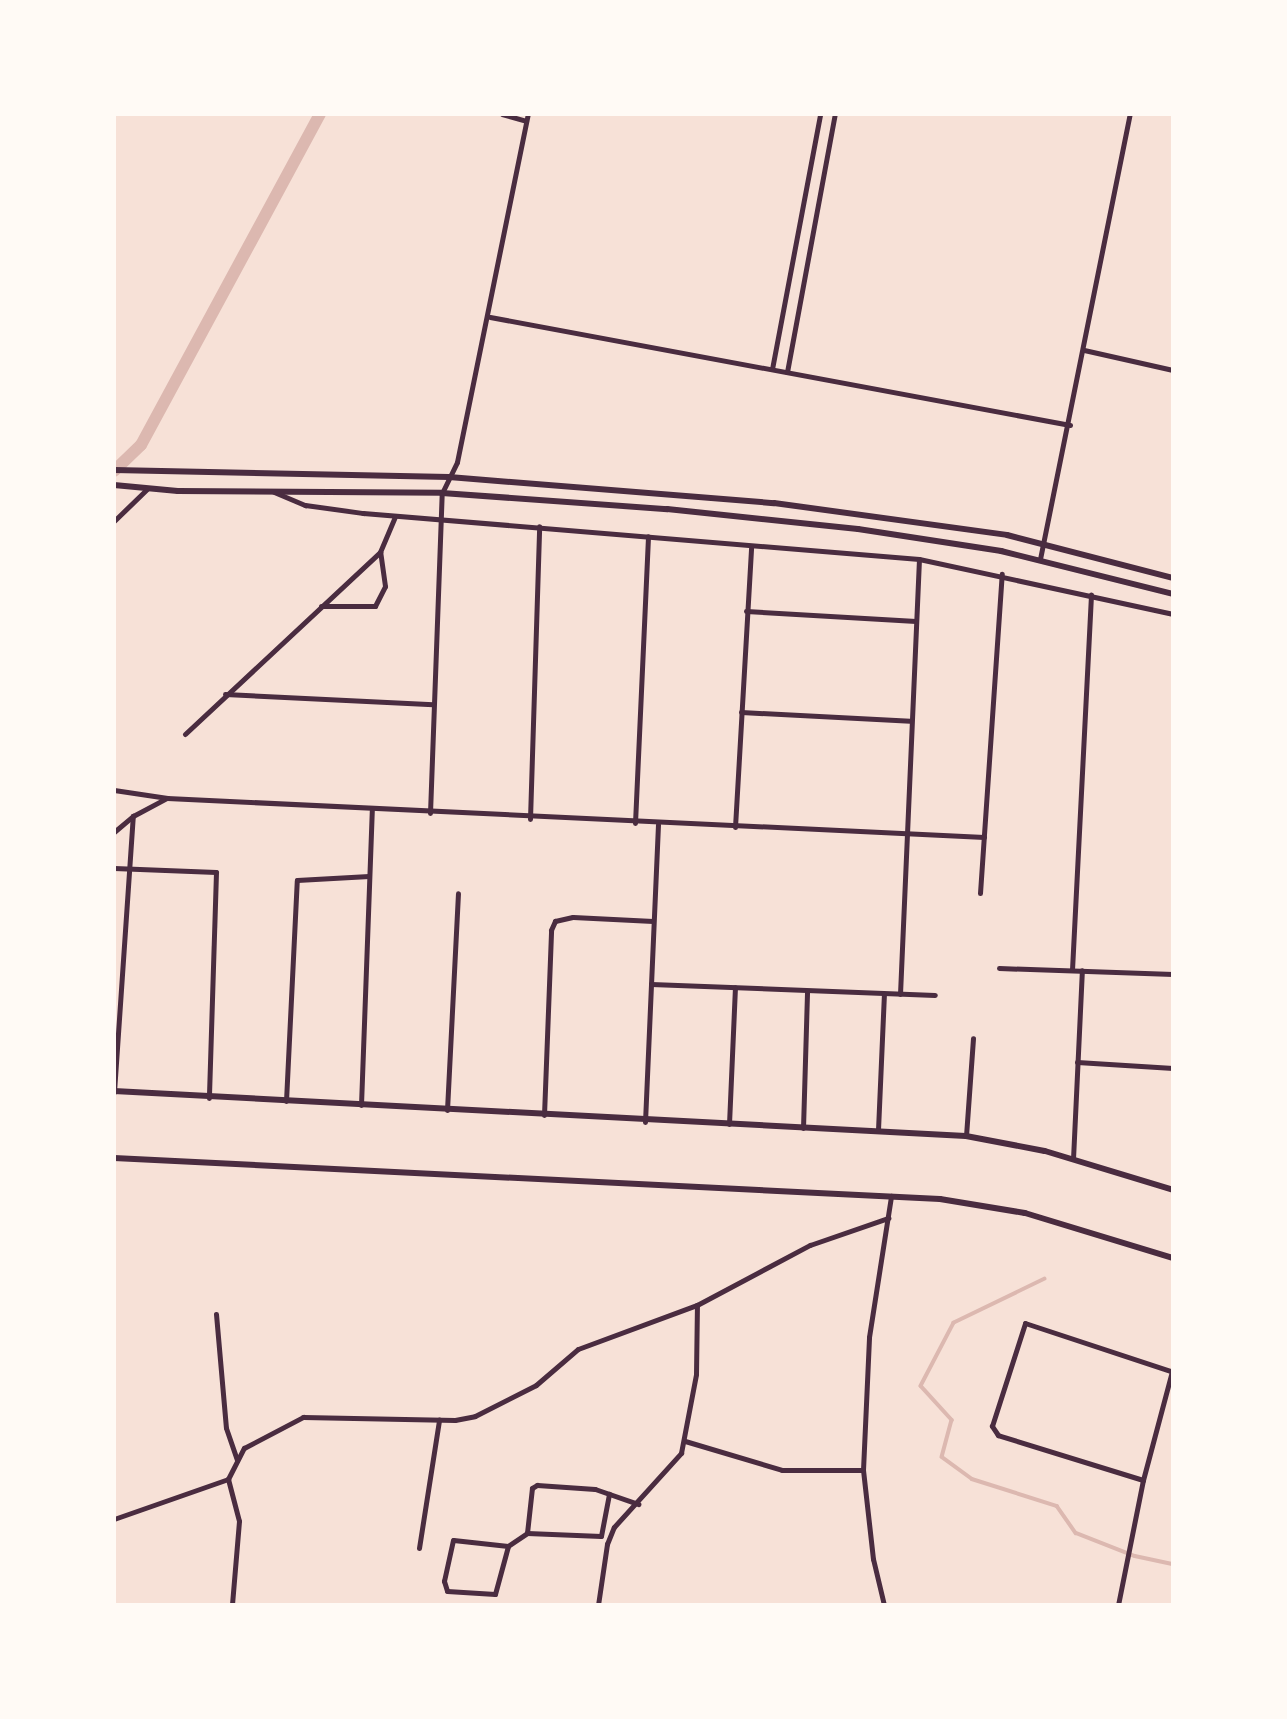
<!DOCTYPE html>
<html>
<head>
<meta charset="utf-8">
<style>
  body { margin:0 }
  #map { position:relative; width:1287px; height:1719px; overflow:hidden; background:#f7e1d7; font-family:"Crimson Pro",serif }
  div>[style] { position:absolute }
  .stream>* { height:3.5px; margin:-1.75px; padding:0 1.75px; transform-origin:1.75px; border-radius:1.75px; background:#dcb8b0 }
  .canal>* { height:12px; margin:-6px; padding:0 6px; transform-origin:6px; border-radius:6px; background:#dcb8b0 }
  .minor>* { height:5px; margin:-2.5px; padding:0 2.5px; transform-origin:2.5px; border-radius:2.5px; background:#4a2c40 }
  .tertiary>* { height:6px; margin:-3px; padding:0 3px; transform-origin:3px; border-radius:3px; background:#4a2c40 }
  span { translate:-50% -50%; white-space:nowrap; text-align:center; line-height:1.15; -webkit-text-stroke:7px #fffaf5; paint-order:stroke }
  .frame { position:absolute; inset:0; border:116px solid #fffaf5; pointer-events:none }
</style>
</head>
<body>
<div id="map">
  <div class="stream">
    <div style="left:1045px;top:1279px;width:101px;rotate:154.2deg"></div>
    <div style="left:954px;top:1323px;width:71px;rotate:117.6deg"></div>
    <div style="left:921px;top:1386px;width:46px;rotate:47.6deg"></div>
    <div style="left:952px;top:1420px;width:38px;rotate:105deg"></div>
    <div style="left:942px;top:1457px;width:37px;rotate:36deg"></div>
    <div style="left:972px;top:1479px;width:89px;rotate:17.6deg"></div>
    <div style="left:1057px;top:1506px;width:33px;rotate:55deg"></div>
    <div style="left:1076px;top:1533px;width:63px;rotate:21.3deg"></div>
    <div style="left:1135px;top:1556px;width:39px;rotate:12deg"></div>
  </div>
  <div class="canal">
    <div style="left:114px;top:471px;width:37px;rotate:-44deg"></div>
    <div style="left:141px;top:445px;width:376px;rotate:-61.6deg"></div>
  </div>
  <div class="minor">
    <div style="left:502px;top:114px;width:25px;rotate:16deg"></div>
    <div style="left:490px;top:317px;width:590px;rotate:10.55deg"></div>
    <div style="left:1084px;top:350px;width:91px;rotate:12.7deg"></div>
    <div style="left:772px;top:369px;width:259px;rotate:-79.3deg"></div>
    <div style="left:787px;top:372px;width:262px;rotate:-79.5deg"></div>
    <div style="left:274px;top:492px;width:34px;rotate:23deg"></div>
    <div style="left:305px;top:505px;width:59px;rotate:7.9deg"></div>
    <div style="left:363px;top:513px;width:558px;rotate:4.73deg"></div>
    <div style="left:919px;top:559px;width:260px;rotate:12.2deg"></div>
    <div style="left:114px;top:521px;width:47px;rotate:-44.1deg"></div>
    <div style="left:1040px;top:559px;width:454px;rotate:-78.6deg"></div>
    <div style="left:321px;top:606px;width:54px"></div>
    <div style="left:375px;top:606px;width:22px;rotate:-63deg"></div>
    <div style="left:385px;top:586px;width:34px;rotate:-98deg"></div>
    <div style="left:746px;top:611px;width:170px;rotate:3.4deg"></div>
    <div style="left:225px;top:694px;width:208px;rotate:2.8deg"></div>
    <div style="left:741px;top:712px;width:169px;rotate:3deg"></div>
    <div style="left:185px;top:734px;width:267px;rotate:-43deg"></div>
    <div style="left:380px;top:552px;width:39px;rotate:-67deg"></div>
    <div style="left:114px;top:790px;width:54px;rotate:8.6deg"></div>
    <div style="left:430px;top:813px;width:320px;rotate:-87.9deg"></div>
    <div style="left:442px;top:493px;width:34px;rotate:-64deg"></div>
    <div style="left:457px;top:462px;width:355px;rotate:-78.5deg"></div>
    <div style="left:530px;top:819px;width:293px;rotate:-88.2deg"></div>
    <div style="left:635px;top:823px;width:287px;rotate:-87.4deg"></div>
    <div style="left:735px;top:827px;width:281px;rotate:-86.7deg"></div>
    <div style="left:114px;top:832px;width:25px;rotate:-40deg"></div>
    <div style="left:133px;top:816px;width:38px;rotate:-28deg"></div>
    <div style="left:167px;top:798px;width:818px;rotate:2.73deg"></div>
    <div style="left:114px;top:868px;width:102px;rotate:2.2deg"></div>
    <div style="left:216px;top:872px;width:226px;rotate:91.8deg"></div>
    <div style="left:980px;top:893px;width:320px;rotate:-86.1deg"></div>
    <div style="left:999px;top:968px;width:174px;rotate:2deg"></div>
    <div style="left:1072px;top:970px;width:376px;rotate:-87.1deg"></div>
    <div style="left:651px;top:984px;width:284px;rotate:2.2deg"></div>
    <div style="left:900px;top:994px;width:435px;rotate:-87.5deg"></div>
    <div style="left:1077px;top:1062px;width:96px;rotate:3.6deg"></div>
    <div style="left:114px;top:1092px;width:277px;rotate:-86.1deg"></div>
    <div style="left:286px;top:1101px;width:221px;rotate:-87.2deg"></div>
    <div style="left:297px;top:880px;width:72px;rotate:-3.2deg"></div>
    <div style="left:361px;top:1105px;width:295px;rotate:-87.9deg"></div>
    <div style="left:447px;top:1110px;width:217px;rotate:-87.1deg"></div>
    <div style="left:544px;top:1115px;width:185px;rotate:-87.8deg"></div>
    <div style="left:551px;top:930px;width:10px;rotate:-66deg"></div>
    <div style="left:555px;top:921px;width:18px;rotate:-13deg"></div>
    <div style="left:573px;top:917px;width:80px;rotate:2.9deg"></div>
    <div style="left:645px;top:1122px;width:298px;rotate:-87.5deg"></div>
    <div style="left:729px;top:1124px;width:137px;rotate:-87.5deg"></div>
    <div style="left:803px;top:1128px;width:137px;rotate:-88.3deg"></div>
    <div style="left:878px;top:1130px;width:136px;rotate:-87.5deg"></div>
    <div style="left:966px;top:1136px;width:98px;rotate:-85.9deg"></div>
    <div style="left:1073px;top:1159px;width:189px;rotate:-87.3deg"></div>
    <div style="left:216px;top:1314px;width:114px;rotate:85deg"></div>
    <div style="left:226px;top:1428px;width:34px;rotate:71deg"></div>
    <div style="left:685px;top:1441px;width:101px;rotate:16.6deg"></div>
    <div style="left:782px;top:1470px;width:81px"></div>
    <div style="left:228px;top:1479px;width:43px;rotate:75.3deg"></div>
    <div style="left:239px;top:1521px;width:84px;rotate:94.8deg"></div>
    <div style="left:1143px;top:1480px;width:152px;rotate:-162.8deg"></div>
    <div style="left:998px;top:1435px;width:11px;rotate:-124deg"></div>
    <div style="left:992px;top:1426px;width:108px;rotate:-72.2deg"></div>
    <div style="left:1025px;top:1323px;width:156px;rotate:18.3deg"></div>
    <div style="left:114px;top:1519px;width:121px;rotate:-19.3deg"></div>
    <div style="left:228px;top:1479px;width:35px;rotate:-63deg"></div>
    <div style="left:244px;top:1448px;width:67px;rotate:-27.7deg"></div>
    <div style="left:303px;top:1417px;width:152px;rotate:1.1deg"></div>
    <div style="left:455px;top:1420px;width:20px;rotate:-11deg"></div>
    <div style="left:475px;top:1416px;width:68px;rotate:-26.9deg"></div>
    <div style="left:536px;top:1385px;width:55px;rotate:-40.6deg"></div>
    <div style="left:578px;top:1349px;width:127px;rotate:-20.3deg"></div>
    <div style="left:697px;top:1305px;width:128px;rotate:-28deg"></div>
    <div style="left:810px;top:1245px;width:83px;rotate:-19.1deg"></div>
    <div style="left:527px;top:1533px;width:45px;rotate:-83.7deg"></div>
    <div style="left:532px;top:1488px;width:6px;rotate:-31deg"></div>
    <div style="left:537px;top:1485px;width:58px;rotate:3.9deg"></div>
    <div style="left:595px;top:1489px;width:46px;rotate:19.2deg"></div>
    <div style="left:508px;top:1546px;width:55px;rotate:-173.8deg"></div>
    <div style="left:453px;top:1540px;width:42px;rotate:102.4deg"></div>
    <div style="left:444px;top:1581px;width:10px;rotate:73deg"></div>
    <div style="left:447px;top:1591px;width:48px;rotate:3.6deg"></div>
    <div style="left:495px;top:1594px;width:50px;rotate:-74.8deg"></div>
    <div style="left:508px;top:1546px;width:23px;rotate:-34deg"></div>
    <div style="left:527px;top:1533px;width:74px;rotate:2.3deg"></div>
    <div style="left:601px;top:1536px;width:43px;rotate:-79.2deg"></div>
    <div style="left:419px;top:1548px;width:130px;rotate:-81.1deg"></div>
    <div style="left:598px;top:1605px;width:62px;rotate:-81.6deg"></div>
    <div style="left:607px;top:1544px;width:18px;rotate:-68deg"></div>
    <div style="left:614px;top:1527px;width:100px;rotate:-47.8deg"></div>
    <div style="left:681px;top:1453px;width:80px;rotate:-79.2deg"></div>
    <div style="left:696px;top:1374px;width:69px;rotate:-89.2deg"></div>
    <div style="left:884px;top:1605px;width:47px;rotate:-103.4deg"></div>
    <div style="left:873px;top:1559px;width:90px;rotate:-96.4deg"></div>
    <div style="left:863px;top:1470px;width:133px;rotate:-87.4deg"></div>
    <div style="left:869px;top:1337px;width:143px;rotate:-81.1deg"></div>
    <div style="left:1118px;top:1605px;width:127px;rotate:-78.7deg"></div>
    <div style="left:1143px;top:1480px;width:113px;rotate:-75.1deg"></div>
  </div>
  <div class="tertiary">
    <div style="left:114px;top:470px;width:335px;rotate:1.2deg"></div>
    <div style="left:449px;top:477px;width:326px;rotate:4.6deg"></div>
    <div style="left:774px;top:503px;width:235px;rotate:7.8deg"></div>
    <div style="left:1007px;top:535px;width:171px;rotate:14.5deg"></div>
    <div style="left:114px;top:485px;width:64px;rotate:5.4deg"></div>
    <div style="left:178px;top:491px;width:264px;rotate:0.4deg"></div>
    <div style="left:442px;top:493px;width:226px;rotate:4.1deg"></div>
    <div style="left:667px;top:509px;width:192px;rotate:6deg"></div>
    <div style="left:858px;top:529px;width:145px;rotate:8.7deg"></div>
    <div style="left:1001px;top:551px;width:177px;rotate:14deg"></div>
    <div style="left:114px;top:1091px;width:853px;rotate:3.02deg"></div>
    <div style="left:966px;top:1136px;width:80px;rotate:10.8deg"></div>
    <div style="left:1045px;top:1151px;width:134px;rotate:16.9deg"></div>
    <div style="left:114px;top:1158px;width:827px;rotate:2.84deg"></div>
    <div style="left:940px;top:1199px;width:86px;rotate:9.4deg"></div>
    <div style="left:1025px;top:1213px;width:155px;rotate:16.9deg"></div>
  </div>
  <div class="frame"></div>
</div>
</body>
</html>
